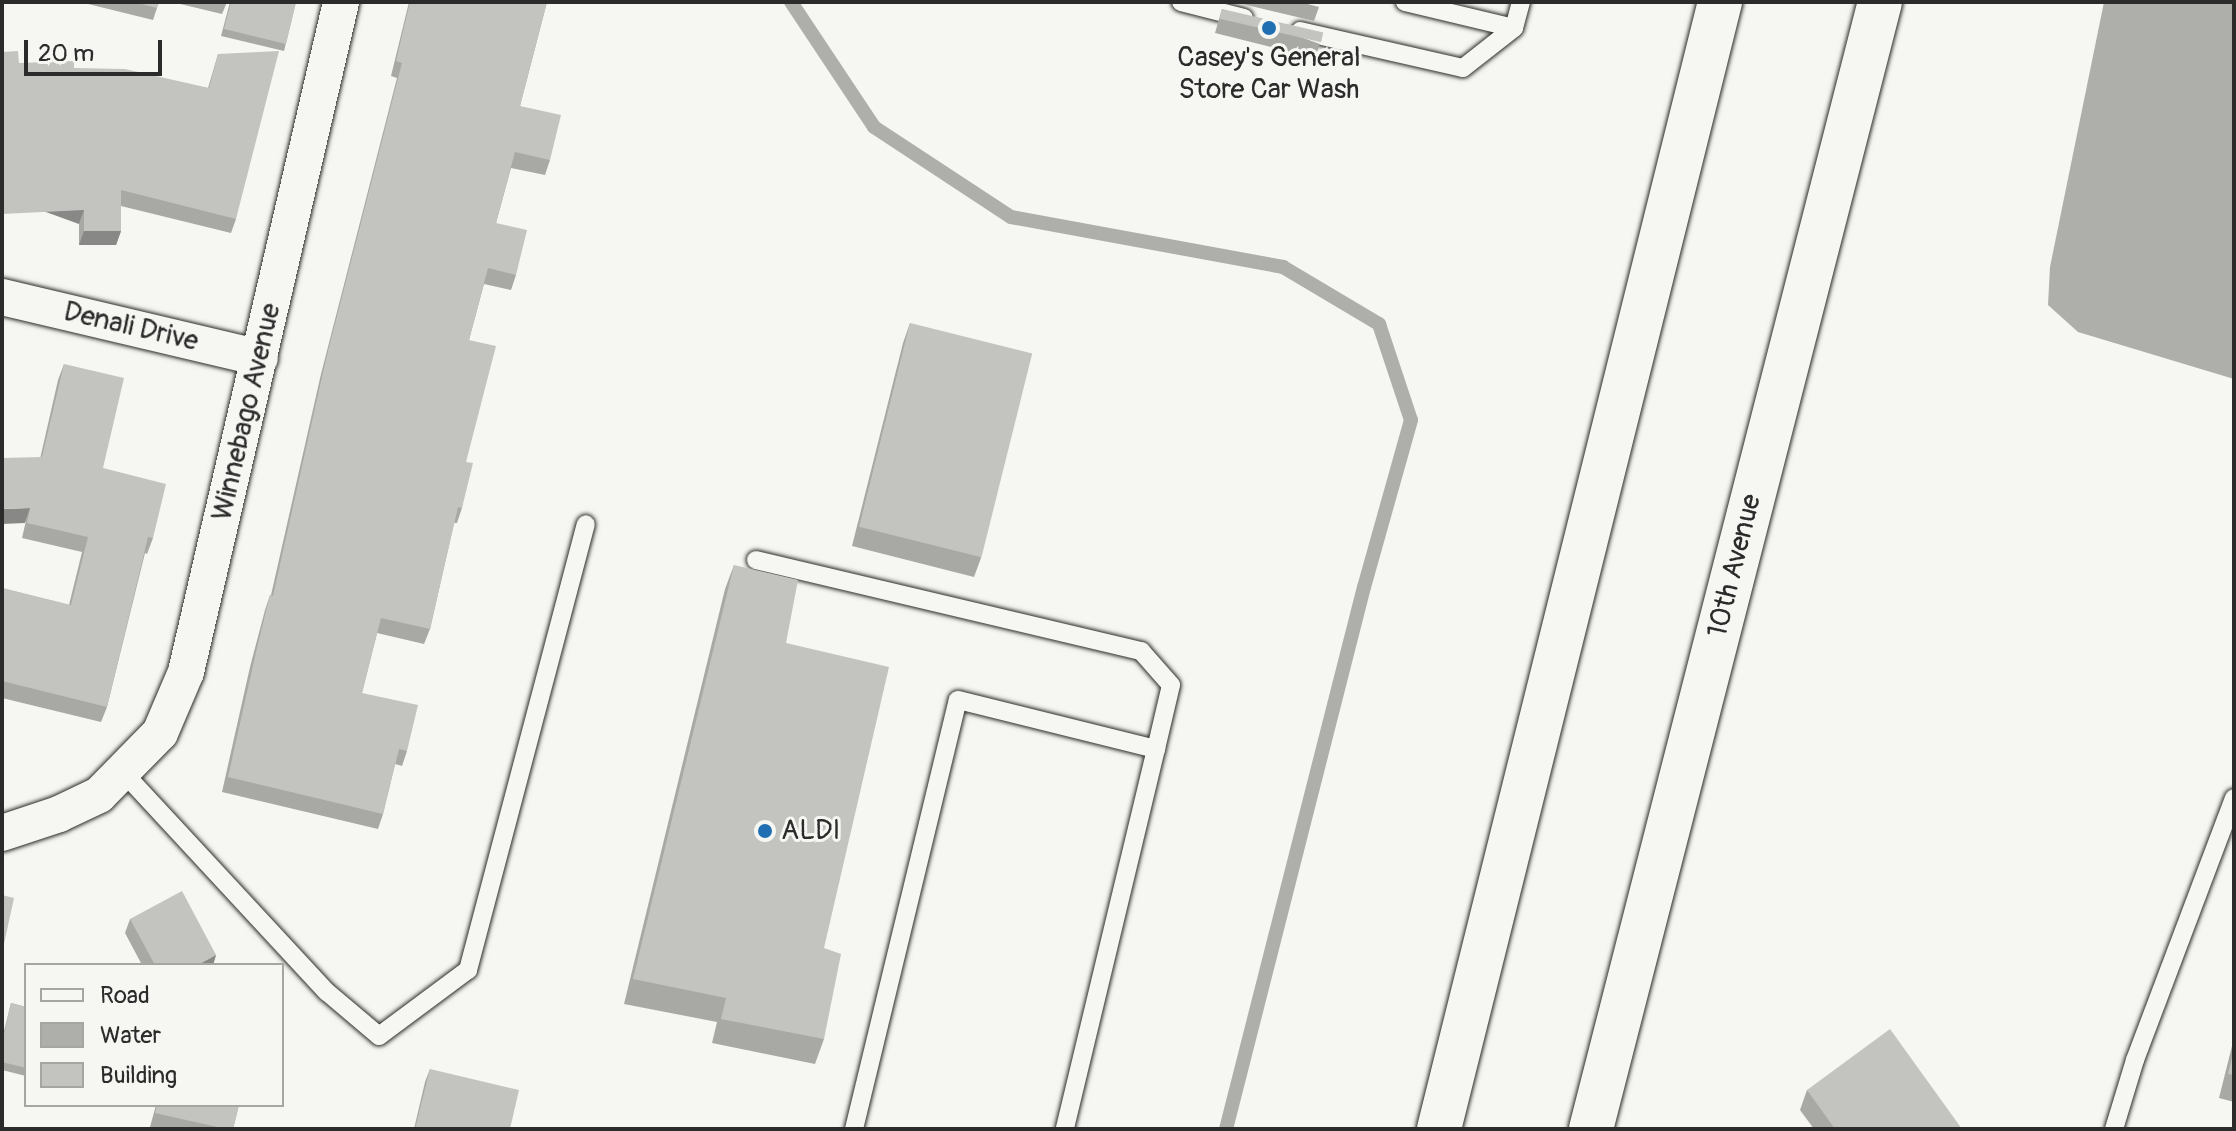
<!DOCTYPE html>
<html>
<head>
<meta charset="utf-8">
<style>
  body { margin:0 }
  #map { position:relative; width:2236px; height:1131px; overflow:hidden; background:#f6f6f2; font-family:Pangolin,sans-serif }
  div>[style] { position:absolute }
  .water>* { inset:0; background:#aeaeab }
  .stream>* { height:14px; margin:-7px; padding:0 7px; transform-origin:7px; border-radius:7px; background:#aeaeab }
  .roads { filter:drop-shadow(0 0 2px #2b2b2b) drop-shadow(0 0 2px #2b2b2b) }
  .lane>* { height:18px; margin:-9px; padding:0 9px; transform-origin:9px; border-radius:9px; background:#f6f6f2 }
  .street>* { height:36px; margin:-18px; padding:0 18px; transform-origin:18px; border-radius:18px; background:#f6f6f2 }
  .primary>* { height:44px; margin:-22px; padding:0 22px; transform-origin:22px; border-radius:22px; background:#f6f6f2 }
  .wall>* { inset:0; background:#a8a8a5 }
  .shaded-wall>* { inset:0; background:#888886; transform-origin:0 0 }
  .building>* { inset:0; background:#c3c3c0; transform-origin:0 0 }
  .dots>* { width:22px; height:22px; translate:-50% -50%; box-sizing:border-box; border:4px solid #f6f6f2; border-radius:50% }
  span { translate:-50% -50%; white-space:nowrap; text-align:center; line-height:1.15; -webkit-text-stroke:6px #f6f6f2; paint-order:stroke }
  .poi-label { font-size:28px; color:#2b2b2b }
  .left { translate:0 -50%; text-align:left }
  .street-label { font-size:28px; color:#2b2b2b }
  .frame { position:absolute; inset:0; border:4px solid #2b2b2b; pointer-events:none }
  .legend { position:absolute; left:24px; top:963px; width:260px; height:144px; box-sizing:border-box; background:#f6f6f2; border:2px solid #a5a5a2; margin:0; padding:10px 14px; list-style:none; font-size:24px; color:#2b2b2b }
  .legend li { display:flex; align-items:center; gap:16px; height:40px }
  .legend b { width:40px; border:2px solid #a5a5a2 }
  .scale { position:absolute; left:24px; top:40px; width:138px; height:36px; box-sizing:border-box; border:4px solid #2b2b2b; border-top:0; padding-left:10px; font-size:24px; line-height:28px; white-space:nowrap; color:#2b2b2b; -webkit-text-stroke:6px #f6f6f2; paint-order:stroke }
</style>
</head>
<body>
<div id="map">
  <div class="water">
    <div style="clip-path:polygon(2104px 2px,2234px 2px,2234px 379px,2078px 332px,2048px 305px,2050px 267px)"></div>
  </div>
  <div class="stream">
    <div style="left:791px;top:2px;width:150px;rotate:56.4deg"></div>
    <div style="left:874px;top:127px;width:164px;rotate:33.3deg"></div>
    <div style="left:1011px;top:217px;width:277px;rotate:10.4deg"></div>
    <div style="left:1283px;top:267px;width:112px;rotate:30.7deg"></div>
    <div style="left:1379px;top:324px;width:101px;rotate:71.6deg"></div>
    <div style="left:1411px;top:420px;width:173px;rotate:105.7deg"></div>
    <div style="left:1364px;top:587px;width:559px;rotate:104.28deg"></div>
  </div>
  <div class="roads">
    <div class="lane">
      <div style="left:1181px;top:2px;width:65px;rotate:14.3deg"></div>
      <div style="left:1405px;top:2px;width:112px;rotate:13.4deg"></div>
      <div style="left:1514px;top:28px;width:27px;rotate:-75deg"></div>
      <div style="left:1300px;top:31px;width:167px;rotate:12.8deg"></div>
      <div style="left:1463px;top:68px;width:65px;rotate:-38.1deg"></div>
      <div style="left:756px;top:560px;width:396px;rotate:13.3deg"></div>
      <div style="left:1141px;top:651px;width:45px;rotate:48.6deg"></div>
      <div style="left:1171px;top:685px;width:66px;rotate:103.2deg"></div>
      <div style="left:122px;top:771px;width:301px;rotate:47.2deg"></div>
      <div style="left:327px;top:992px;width:68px;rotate:40.2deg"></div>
      <div style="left:379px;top:1036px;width:111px;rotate:-36.6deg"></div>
      <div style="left:468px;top:970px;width:461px;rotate:-75.2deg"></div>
      <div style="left:854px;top:1129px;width:441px;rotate:-76.4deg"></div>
      <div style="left:958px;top:700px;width:204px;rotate:13.9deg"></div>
      <div style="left:1156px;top:749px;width:391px;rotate:103.5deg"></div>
      <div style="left:2114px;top:1129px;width:72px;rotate:-73.1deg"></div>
      <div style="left:2135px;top:1060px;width:280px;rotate:-69.3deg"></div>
    </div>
    <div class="street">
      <div style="left:2px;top:297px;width:265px;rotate:13.3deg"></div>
      <div style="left:2px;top:833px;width:60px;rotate:-18.4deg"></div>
      <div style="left:59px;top:814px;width:44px;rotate:-25.4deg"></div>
      <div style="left:99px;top:795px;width:87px;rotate:-45.5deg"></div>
      <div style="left:160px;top:733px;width:66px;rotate:-66.9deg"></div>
      <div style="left:186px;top:672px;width:688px;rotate:-76.97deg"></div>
    </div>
    <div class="primary">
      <div style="left:1439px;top:1129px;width:1162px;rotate:-76deg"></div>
      <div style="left:1591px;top:1129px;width:1163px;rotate:-75.62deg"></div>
    </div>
  </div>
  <div class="wall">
    <div style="clip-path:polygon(80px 2px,159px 2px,153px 20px)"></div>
    <div style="clip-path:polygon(172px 2px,227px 2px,222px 14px)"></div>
    <div style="clip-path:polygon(230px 2px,296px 2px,284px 51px,221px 36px)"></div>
    <div style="clip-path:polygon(409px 2px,547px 2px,520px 106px,550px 160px,545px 175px,511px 168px,496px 223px,516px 275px,511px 290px,484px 284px,469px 340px,466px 462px,462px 508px,457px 523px,454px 523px,430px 629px,424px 644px,377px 633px,362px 693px,407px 751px,402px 766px,395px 764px,383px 814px,378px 829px,222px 792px,250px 667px,265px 610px,270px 595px,271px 595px,321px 374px,397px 78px,391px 76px)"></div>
    <div style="clip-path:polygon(1234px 2px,1300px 2px,1319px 7px,1314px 21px)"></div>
    <div style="clip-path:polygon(1222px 9px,1320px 44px,1315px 58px,1215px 33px)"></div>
    <div style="clip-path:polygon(218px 54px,236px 219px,231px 233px,121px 206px,121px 231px,116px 245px,79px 245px,79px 224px,19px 63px,74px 68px,208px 88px)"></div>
    <div style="clip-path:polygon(910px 323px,981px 558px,974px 577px,852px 546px,903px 343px)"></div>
    <div style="clip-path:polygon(64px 364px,103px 468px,153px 538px,147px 554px,145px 553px,107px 707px,101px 722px,2px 698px,2px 588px,69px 605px,82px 552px,22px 538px,58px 380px)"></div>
    <div style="clip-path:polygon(734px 565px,786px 643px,824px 948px,824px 1039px,815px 1064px,712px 1043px,717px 1022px,624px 1004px,725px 589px)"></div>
    <div style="clip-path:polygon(130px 919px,216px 955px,213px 965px,142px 965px,125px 933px)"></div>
    <div style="clip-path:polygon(11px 1003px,26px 1007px,26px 1076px,2px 1070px,2px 1039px)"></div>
    <div style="clip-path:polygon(2234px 1038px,2234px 1102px,2219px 1098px)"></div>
    <div style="clip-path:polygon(430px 1069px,510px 1129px,414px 1129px,425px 1082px)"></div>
    <div style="clip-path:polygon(1807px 1090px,1962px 1129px,1814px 1129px,1800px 1110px)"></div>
    <div style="clip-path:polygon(156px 1105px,239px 1105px,233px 1129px,161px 1129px,150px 1127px)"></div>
  </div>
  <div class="shaded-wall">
    <div style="left:84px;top:210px;width:15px;height:82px;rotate:110deg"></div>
    <div style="clip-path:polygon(84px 231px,121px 231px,116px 245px,79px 245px)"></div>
    <div style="clip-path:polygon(30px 508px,25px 523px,2px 524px,2px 509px)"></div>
    <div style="clip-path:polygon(216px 955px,213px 965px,198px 965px)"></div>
  </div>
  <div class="building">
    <div style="clip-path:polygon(134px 2px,159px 2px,157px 8px)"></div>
    <div style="clip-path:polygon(231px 2px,296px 2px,286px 44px,224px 29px)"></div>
    <div style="clip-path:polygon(410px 2px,547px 2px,520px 106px,561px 115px,550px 160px,515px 152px,496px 223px,527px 230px,516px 275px,488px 268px,469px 340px,496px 346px,466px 462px,473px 463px,462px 508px,458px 507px,430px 629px,381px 618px,362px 693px,418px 705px,407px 751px,399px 749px,383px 814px,228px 777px,256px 652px,270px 595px,273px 596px,326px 359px,402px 63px,396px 61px)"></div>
    <div style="left:1222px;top:9px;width:104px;height:10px;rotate:13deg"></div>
    <div style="clip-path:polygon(18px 51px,19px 63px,74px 61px,74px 68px,125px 69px,209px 88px,218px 54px,279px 51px,236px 219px,121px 190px,121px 231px,84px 231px,84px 210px,2px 214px,2px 52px)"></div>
    <div style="left:910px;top:323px;width:126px;height:210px;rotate:14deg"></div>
    <div style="clip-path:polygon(64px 364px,124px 378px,103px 468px,166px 484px,153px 538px,148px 537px,107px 707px,2px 681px,2px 588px,71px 605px,88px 537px,27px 523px,30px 508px,2px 509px,2px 458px,42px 457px)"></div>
    <div style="clip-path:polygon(734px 565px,798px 580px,786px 643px,889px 667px,824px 948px,841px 954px,824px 1039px,721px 1019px,726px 998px,633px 979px)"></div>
    <div style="clip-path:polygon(182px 891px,216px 955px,198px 965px,155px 965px,130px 919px)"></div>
    <div style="clip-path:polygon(2px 895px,14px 898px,2px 953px)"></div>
    <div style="clip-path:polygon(11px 1003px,26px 1007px,26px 1068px,2px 1062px,2px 1043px)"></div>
    <div style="clip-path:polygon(1890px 1029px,1962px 1129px,1835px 1129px,1807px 1090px)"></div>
    <div style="clip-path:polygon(2234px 1050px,2234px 1075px,2228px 1074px)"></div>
    <div style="clip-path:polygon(430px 1069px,519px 1090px,510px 1129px,415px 1129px)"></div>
    <div style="clip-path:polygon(157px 1105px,239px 1105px,233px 1129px,226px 1129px,155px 1113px)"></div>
  </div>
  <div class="dots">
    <div style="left:1269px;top:28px;background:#1f6fb2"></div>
    <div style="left:765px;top:831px;background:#1f6fb2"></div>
  </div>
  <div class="poi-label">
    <span style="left:1269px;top:74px">Casey's General<br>Store Car Wash</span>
    <span class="left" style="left:781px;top:831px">ALDI</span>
  </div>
  <div class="street-label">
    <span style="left:131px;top:327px;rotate:13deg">Denali Drive</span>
    <span style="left:247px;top:412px;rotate:-77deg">Winnebago Avenue</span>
    <span style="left:1735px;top:566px;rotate:-76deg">10th Avenue</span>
  </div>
  <div class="frame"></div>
  <ul class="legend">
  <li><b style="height:10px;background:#f6f6f2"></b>Road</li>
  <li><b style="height:22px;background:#aeaeab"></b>Water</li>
  <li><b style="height:22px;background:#c3c3c0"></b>Building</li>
  </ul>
  <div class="scale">20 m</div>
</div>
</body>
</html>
